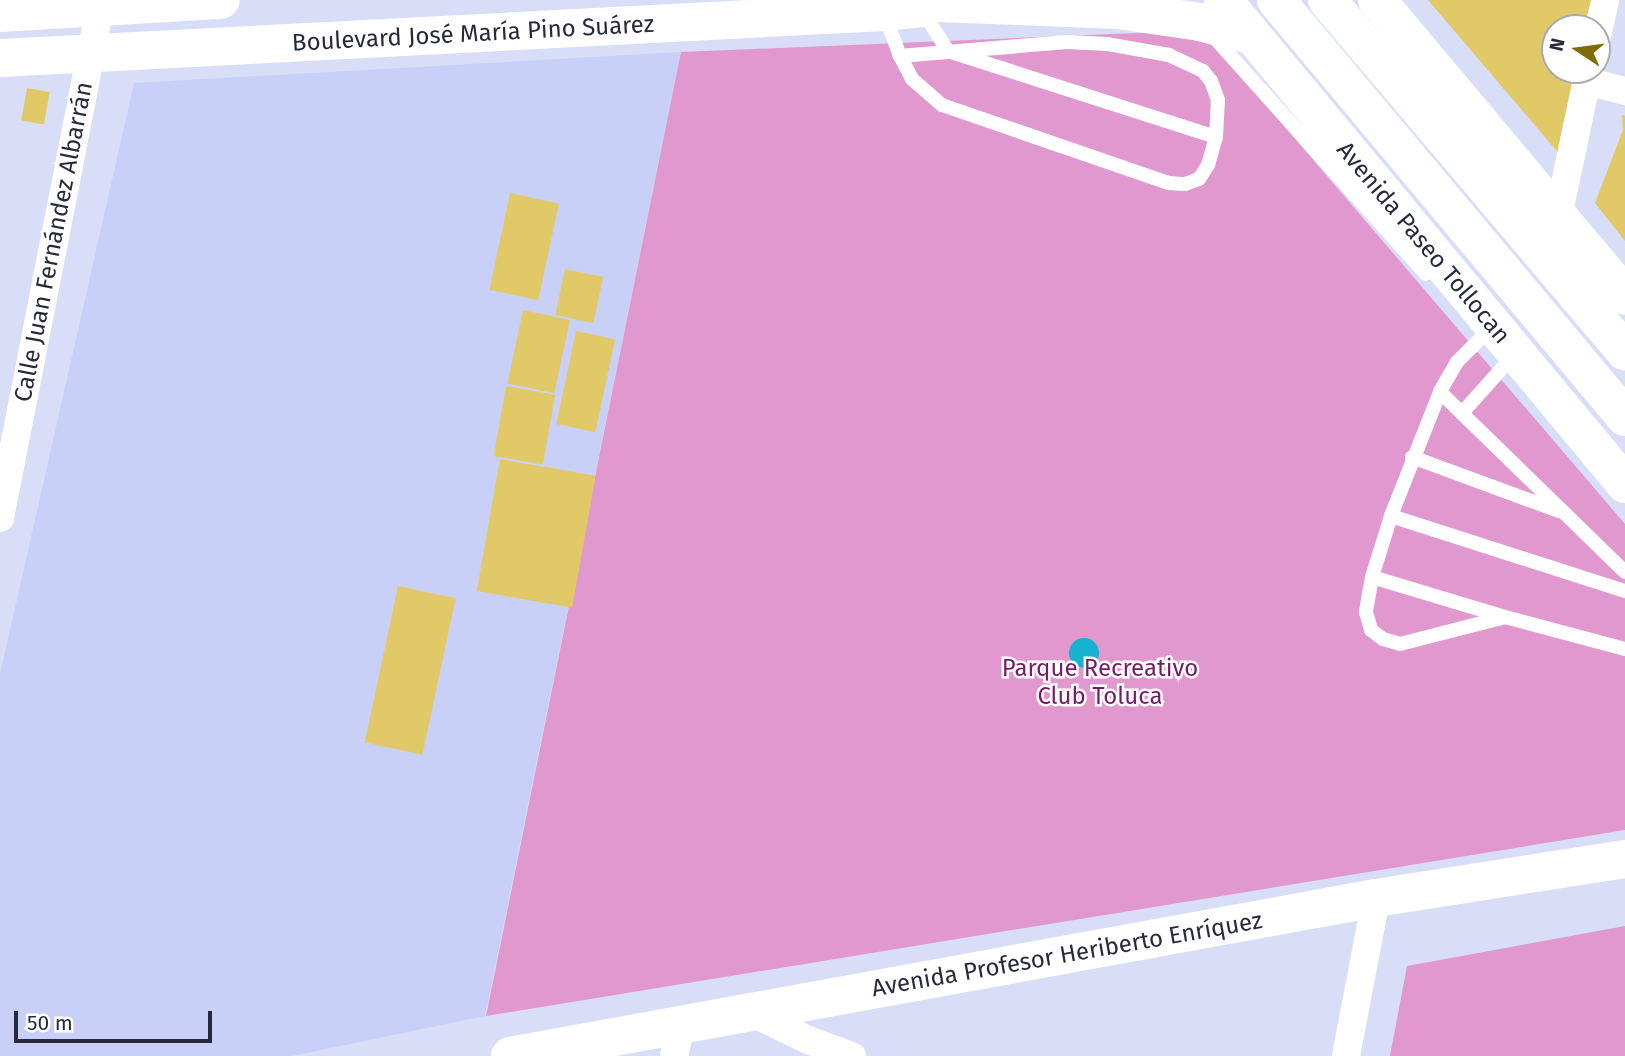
<!DOCTYPE html>
<html>
<head>
<meta charset="utf-8">
<style>
  body { margin:0 }
  #map { position:relative; width:1625px; height:1056px; overflow:hidden; background:#d8def7; font-family:"Fira Sans",sans-serif }
  div>[style] { position:absolute }
  .built>* { inset:0; background:#c8d0f8 }
  .green>* { inset:0; background:#e098cf }
  .water>* { inset:0; background:#16b2cf }
  .round { border-radius:50% }
  .building>* { inset:0; background:#e2c967; transform-origin:0 0 }
  .lane>* { height:14px; margin:-7px; padding:0 7px; transform-origin:7px; border-radius:7px; background:#fff }
  .street>* { height:28px; margin:-14px; padding:0 14px; transform-origin:14px; border-radius:14px; background:#fff }
  .secondary>* { height:38px; margin:-19px; padding:0 19px; transform-origin:19px; border-radius:19px; background:#fff }
  .primary>* { height:38px; margin:-19px; padding:0 19px; transform-origin:19px; border-radius:19px; background:#fff }
  .highway>* { height:38px; margin:-19px; padding:0 19px; transform-origin:19px; border-radius:19px; background:#fff }
  span { translate:-50% -50%; white-space:nowrap; text-align:center; line-height:1.15; -webkit-text-stroke:5px #fff; paint-order:stroke }
  .street-label { font-size:24px; color:#262a3a }
  .park-label { font-size:24px; color:#761b68 }
  .north { position:absolute; left:1541px; top:14px; width:70px; height:70px; box-sizing:border-box; background:#fff; border:2px solid #a8aab0; border-radius:50%; rotate:283deg; font-size:19px; font-weight:700; line-height:28px; text-align:center; color:#262a3a }
  .north::after { content:''; display:block; margin:auto; width:24px; height:32px; background:#806c06; clip-path:polygon(50% 0,100% 100%,50% 72%,0 100%) }
  .scale { position:absolute; left:14px; top:1011px; width:198px; height:32px; box-sizing:border-box; border:4px solid #262a3a; border-top:0; padding-left:9px; font-size:21px; line-height:24px; white-space:nowrap; color:#262a3a; -webkit-text-stroke:5px #fff; paint-order:stroke }
</style>
</head>
<body>
<div id="map">
  <div class="built">
    <div style="clip-path:polygon(681px 52px,485px 1016px,292px 1056px,0 1056px,0 674px,134px 83px)"></div>
  </div>
  <div class="green">
    <div style="clip-path:polygon(1161px 32px,1214px 44px,1625px 524px,1625px 830px,486px 1016px,681px 52px)"></div>
    <div style="clip-path:polygon(1625px 926px,1625px 1056px,1390px 1056px,1407px 966px)"></div>
  </div>
  <div class="water">
    <div class="round" style="left:1069px;top:638px;width:30px;height:30px"></div>
  </div>
  <div class="building">
    <div style="clip-path:polygon(1428px 0,1597px 0,1591px 28px,1555px 28px,1555px 70px,1581px 70px,1561px 156px)"></div>
    <div style="left:27px;top:88px;width:23px;height:33px;rotate:10deg"></div>
    <div style="clip-path:polygon(1622px 115px,1625px 116px,1625px 241px,1595px 203px,1623px 130px)"></div>
    <div style="left:510px;top:193px;width:50px;height:99px;rotate:12deg"></div>
    <div style="left:565px;top:269px;width:39px;height:47px;rotate:12deg"></div>
    <div style="left:523px;top:310px;width:48px;height:75px;rotate:12deg"></div>
    <div style="left:576px;top:331px;width:40px;height:95px;rotate:12deg"></div>
    <div style="left:506px;top:386px;width:50px;height:71px;rotate:10deg"></div>
    <div style="left:500px;top:459px;width:97px;height:134px;rotate:10deg"></div>
    <div style="left:398px;top:586px;width:59px;height:160px;rotate:12deg"></div>
  </div>
  <div class="lane">
    <div style="left:921px;top:9px;width:50px;rotate:57.3deg"></div>
    <div style="left:948px;top:51px;width:281px;rotate:17.8deg"></div>
    <div style="left:884px;top:13px;width:46px;rotate:69.6deg"></div>
    <div style="left:900px;top:56px;width:26px;rotate:62deg"></div>
    <div style="left:912px;top:79px;width:40px;rotate:41deg"></div>
    <div style="left:942px;top:105px;width:240px;rotate:19deg"></div>
    <div style="left:1169px;top:183px;width:16px;rotate:4deg"></div>
    <div style="left:1185px;top:184px;width:15px;rotate:-20deg"></div>
    <div style="left:1199px;top:179px;width:17px;rotate:-57deg"></div>
    <div style="left:1208px;top:165px;width:29px;rotate:-74deg"></div>
    <div style="left:1216px;top:137px;width:37px;rotate:-87deg"></div>
    <div style="left:1218px;top:100px;width:20px;rotate:-110deg"></div>
    <div style="left:1211px;top:81px;width:13px;rotate:-129deg"></div>
    <div style="left:1203px;top:71px;width:38px;rotate:-155deg"></div>
    <div style="left:1169px;top:55px;width:62px;rotate:-169.8deg"></div>
    <div style="left:1108px;top:44px;width:41px;rotate:-177.2deg"></div>
    <div style="left:1067px;top:42px;width:168px;rotate:175.2deg"></div>
    <div style="left:1213px;top:36px;width:319px;rotate:48.2deg"></div>
    <div style="left:1492px;top:327px;width:49px;rotate:135deg"></div>
    <div style="left:1457px;top:362px;width:34px;rotate:120deg"></div>
    <div style="left:1440px;top:392px;width:133px;rotate:111.6deg"></div>
    <div style="left:1391px;top:516px;width:64px;rotate:107.3deg"></div>
    <div style="left:1372px;top:577px;width:36px;rotate:100deg"></div>
    <div style="left:1366px;top:612px;width:19px;rotate:74deg"></div>
    <div style="left:1371px;top:630px;width:15px;rotate:37deg"></div>
    <div style="left:1383px;top:639px;width:18px;rotate:16deg"></div>
    <div style="left:1400px;top:644px;width:108px;rotate:-14.4deg"></div>
    <div style="left:1440px;top:392px;width:258px;rotate:44.2deg"></div>
    <div style="left:1462px;top:413px;width:79px;rotate:-48.1deg"></div>
    <div style="left:1412px;top:457px;width:157px;rotate:20.2deg"></div>
    <div style="left:1391px;top:516px;width:246px;rotate:17.8deg"></div>
    <div style="left:1372px;top:577px;width:139px;rotate:16.7deg"></div>
    <div style="left:1505px;top:617px;width:124px;rotate:14.9deg"></div>
  </div>
  <div class="street">
    <div style="left:1597px;top:36px;width:37px;rotate:-77deg"></div>
    <div style="left:1587px;top:81px;width:39px;rotate:15deg"></div>
    <div style="left:1558px;top:217px;width:150px;rotate:-78.1deg"></div>
    <div style="left:0;top:518px;width:521px;rotate:-78.93deg"></div>
    <div style="left:752px;top:1013px;width:62px;rotate:25.7deg"></div>
    <div style="left:808px;top:1040px;width:47px;rotate:20deg"></div>
    <div style="left:674px;top:1056px;width:31px;rotate:-77deg"></div>
    <div style="left:1346px;top:1056px;width:161px;rotate:-79.2deg"></div>
  </div>
  <div class="secondary">
    <div style="left:1223px;top:0;width:629px;rotate:50.29deg"></div>
    <div style="left:1377px;top:0;width:386px;rotate:50deg"></div>
    <div style="left:938px;top:3px;width:180px;rotate:2.2deg"></div>
    <div style="left:1118px;top:10px;width:83px;rotate:8.3deg"></div>
    <div style="left:0;top:13px;width:221px;rotate:-3.4deg"></div>
    <div style="left:0;top:58px;width:885px;rotate:-2.98deg"></div>
    <div style="left:884px;top:12px;width:36px;rotate:-6deg"></div>
    <div style="left:920px;top:8px;width:26px;rotate:-18deg"></div>
    <div style="left:510px;top:1056px;width:880px;rotate:-10.34deg"></div>
    <div style="left:1376px;top:898px;width:252px;rotate:-8.9deg"></div>
  </div>
  <div class="primary">
    <div style="left:1200px;top:22px;width:52px;rotate:14.6deg"></div>
  </div>
  <div class="highway">
    <div style="left:1276px;top:0;width:544px;rotate:50.07deg"></div>
    <div style="left:1327px;top:0;width:461px;rotate:49.7deg"></div>
  </div>
  <div class="street-label">
    <span style="left:473px;top:34px;rotate:-3deg">Boulevard José María Pino Suárez</span>
    <span style="left:54px;top:242px;rotate:-79deg">Calle Juan Fernández Albarrán</span>
    <span style="left:1423px;top:243px;rotate:50deg">Avenida Paseo Tollocan</span>
    <span style="left:1067px;top:955px;rotate:-10deg">Avenida Profesor Heriberto Enríquez</span>
  </div>
  <div class="park-label">
    <span style="left:1100px;top:683px">Parque Recreativo<br>Club Toluca</span>
  </div>
  <div class="north">N</div>
  <div class="scale">50 m</div>
</div>
</body>
</html>
